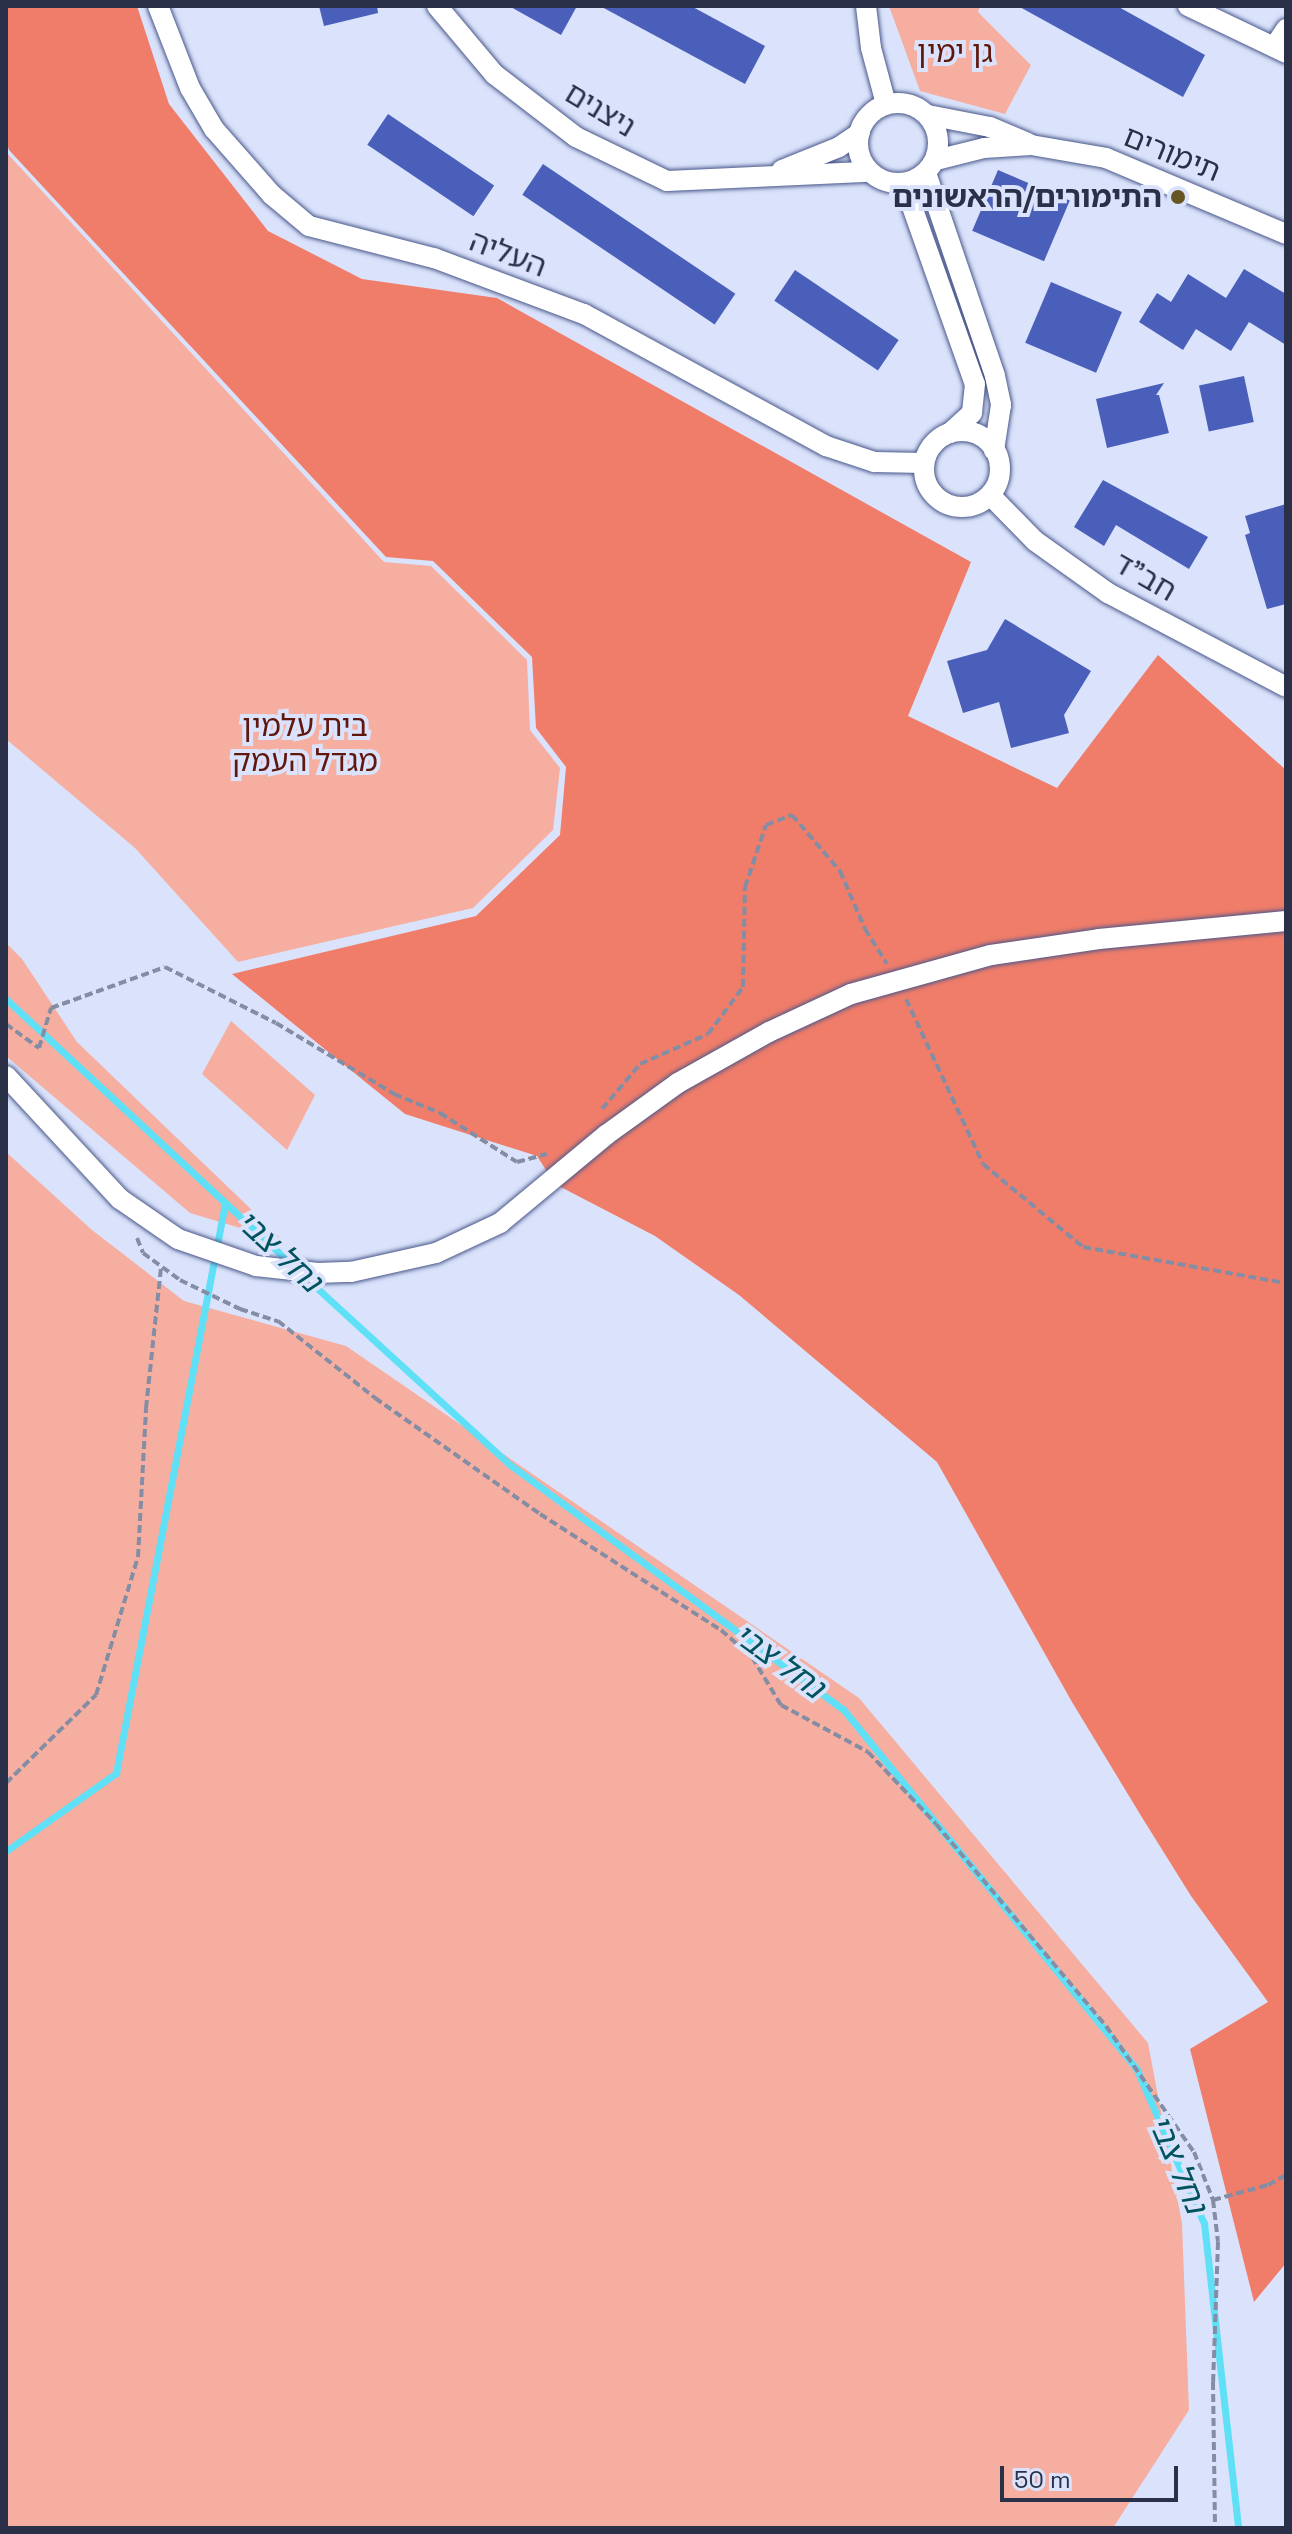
<!DOCTYPE html>
<html>
<head>
<meta charset="utf-8">
<style>
  body { margin:0 }
  #map { position:relative; width:1292px; height:2534px; overflow:hidden; background:#dae3fb; font-family:"Space Grotesk","Noto Sans Hebrew",sans-serif }
  div>[style] { position:absolute }
  .green>* { inset:0; background:#f6aea0 }
  .forest>* { inset:0; background:#f07d6a }
  .stream>* { height:7px; margin:-3.5px; padding:0 3.5px; transform-origin:3.5px; border-radius:3.5px; background:#5fe0f6 }
  .building>* { inset:0; background:#4a5fba; transform-origin:0 0 }
  .path>* { height:4px; margin-top:-2px; transform-origin:0; background:repeating-linear-gradient(90deg,#848da4 0 8px,transparent 0 12px) }
  .roads { filter:drop-shadow(0 0 2px #49578a) drop-shadow(0 0 2px #49578a) }
  .minor>* { height:20px; margin:-10px; padding:0 10px; transform-origin:10px; border-radius:10px; background:#fff }
  .minor>.ring { margin:-10px; padding:0; box-sizing:content-box; background:none; border:20px solid #fff; border-radius:50% }
  .dots>* { width:22px; height:22px; translate:-50% -50%; box-sizing:border-box; border:4px solid #dae3fb; border-radius:50% }
  span { translate:-50% -50%; white-space:nowrap; text-align:center; line-height:1.15; -webkit-text-stroke:8px #dae3fb; paint-order:stroke }
  .park-label { font-size:30px; color:#5f170e }
  .street-label { font-size:30px; color:#293047 }
  .poi-label { font-size:30px; color:#293047; font-weight:700 }
  .right { translate:-100% -50%; text-align:right }
  .water-label { font-size:32px; color:#00535e; font-style:italic }
  .frame { position:absolute; inset:0; border:8px solid #293047; pointer-events:none }
  .scale { position:absolute; left:1000px; top:2466px; width:178px; height:36px; box-sizing:border-box; border:4px solid #293047; border-top:0; padding-left:10px; font-size:24px; line-height:28px; white-space:nowrap; color:#293047; -webkit-text-stroke:6px #dae3fb; paint-order:stroke }
</style>
</head>
<body>
<div id="map">
  <div class="green">
    <div style="clip-path:polygon(889px 6px,980px 6px,978px 12px,1031px 65px,1005px 114px,920px 91px)"></div>
    <div style="clip-path:polygon(6px 152px,384px 562px,431px 566px,527px 660px,530px 730px,560px 768px,553px 830px,473px 908px,238px 962px,135px 848px,6px 739px)"></div>
    <div style="clip-path:polygon(6px 943px,22px 959px,77px 1042px,284px 1241px,190px 1213px,6px 1056px)"></div>
    <div style="clip-path:polygon(231px 1021px,315px 1095px,287px 1150px,202px 1074px)"></div>
    <div style="clip-path:polygon(6px 1152px,92px 1230px,184px 1301px,346px 1346px,859px 1698px,1148px 2043px,1182px 2223px,1189px 2410px,1113px 2528px,6px 2528px)"></div>
  </div>
  <div class="forest">
    <div style="clip-path:polygon(6px 6px,137px 6px,169px 104px,268px 231px,362px 279px,497px 298px,971px 562px,908px 716px,1057px 788px,1158px 655px,1286px 770px,1286px 2263px,1254px 2302px,1190px 2049px,1268px 2002px,1191px 1896px,1143px 1819px,1072px 1702px,937px 1462px,739px 1295px,655px 1236px,555px 1184px,537px 1156px,405px 1114px,232px 974px,476px 916px,560px 835px,566px 767px,536px 728px,532px 657px,433px 561px,386px 557px,9px 150px,6px 141px)"></div>
  </div>
  <div class="stream">
    <div style="left:6px;top:999px;width:389px;rotate:42.9deg"></div>
    <div style="left:306px;top:1278px;width:275px;rotate:42.5deg"></div>
    <div style="left:509px;top:1464px;width:414px;rotate:36.3deg"></div>
    <div style="left:843px;top:1709px;width:466px;rotate:50.8deg"></div>
    <div style="left:1137px;top:2070px;width:167px;rotate:66.4deg"></div>
    <div style="left:1204px;top:2223px;width:307px;rotate:83.6deg"></div>
    <div style="left:6px;top:1851px;width:135px;rotate:-35.3deg"></div>
    <div style="left:116px;top:1773px;width:580px;rotate:-79.17deg"></div>
  </div>
  <div class="building">
    <div style="clip-path:polygon(319px 6px,377px 6px,378px 13px,324px 26px)"></div>
    <div style="clip-path:polygon(509px 6px,577px 6px,561px 35px)"></div>
    <div style="clip-path:polygon(600px 6px,691px 6px,765px 46px,745px 84px)"></div>
    <div style="clip-path:polygon(1018px 6px,1117px 6px,1205px 55px,1183px 97px)"></div>
    <div style="left:388px;top:114px;width:128px;height:37px;rotate:34deg"></div>
    <div style="left:543px;top:164px;width:232px;height:37px;rotate:34deg"></div>
    <div style="left:998px;top:170px;width:78px;height:66px;rotate:23deg"></div>
    <div style="clip-path:polygon(1244px 269px,1286px 294px,1286px 345px,1249px 322px,1231px 351px,1196px 329px,1183px 350px,1139px 322px,1157px 293px,1171px 302px,1188px 274px,1226px 298px)"></div>
    <div style="left:795px;top:270px;width:125px;height:37px;rotate:34deg"></div>
    <div style="left:1051px;top:282px;width:77px;height:66px;rotate:23deg"></div>
    <div style="left:1244px;top:376px;width:47px;height:46px;rotate:78deg"></div>
    <div style="clip-path:polygon(1164px 383px,1156px 395px,1159px 395px,1169px 433px,1107px 448px,1096px 399px)"></div>
    <div style="clip-path:polygon(1103px 480px,1208px 537px,1189px 569px,1116px 525px,1104px 546px,1074px 527px)"></div>
    <div style="clip-path:polygon(1286px 504px,1286px 604px,1267px 609px,1245px 535px,1250px 533px,1245px 516px)"></div>
    <div style="clip-path:polygon(1005px 619px,1091px 671px,1064px 715px,1069px 733px,1011px 748px,999px 702px,963px 713px,947px 661px,987px 650px)"></div>
  </div>
  <div class="path">
    <div style="left:906px;top:999px;width:182px;rotate:65deg"></div>
    <div style="left:983px;top:1164px;width:130px;rotate:39.7deg"></div>
    <div style="left:1083px;top:1247px;width:206px;rotate:10.1deg"></div>
    <div style="left:6px;top:1024px;width:41px;rotate:36deg"></div>
    <div style="left:39px;top:1048px;width:42px;rotate:-73.3deg"></div>
    <div style="left:51px;top:1008px;width:121px;rotate:-19.8deg"></div>
    <div style="left:165px;top:967px;width:124px;rotate:26.8deg"></div>
    <div style="left:276px;top:1023px;width:138px;rotate:31deg"></div>
    <div style="left:394px;top:1094px;width:50px;rotate:22.4deg"></div>
    <div style="left:440px;top:1113px;width:91px;rotate:32.5deg"></div>
    <div style="left:517px;top:1162px;width:31px;rotate:-15deg"></div>
    <div style="left:602px;top:1109px;width:59px;rotate:-49.8deg"></div>
    <div style="left:640px;top:1064px;width:74px;rotate:-23.8deg"></div>
    <div style="left:708px;top:1034px;width:59px;rotate:-53.3deg"></div>
    <div style="left:743px;top:987px;width:100px;rotate:-88.9deg"></div>
    <div style="left:745px;top:887px;width:65px;rotate:-71.3deg"></div>
    <div style="left:766px;top:825px;width:28px;rotate:-21deg"></div>
    <div style="left:792px;top:815px;width:74px;rotate:49.4deg"></div>
    <div style="left:840px;top:871px;width:63px;rotate:66.7deg"></div>
    <div style="left:865px;top:929px;width:41px;rotate:57.8deg"></div>
    <div style="left:137px;top:1238px;width:16px;rotate:68deg"></div>
    <div style="left:143px;top:1253px;width:46px;rotate:36.1deg"></div>
    <div style="left:180px;top:1280px;width:67px;rotate:25.8deg"></div>
    <div style="left:240px;top:1309px;width:40px;rotate:18deg"></div>
    <div style="left:278px;top:1321px;width:124px;rotate:38.4deg"></div>
    <div style="left:375px;top:1398px;width:202px;rotate:35.1deg"></div>
    <div style="left:540px;top:1514px;width:215px;rotate:32.7deg"></div>
    <div style="left:721px;top:1630px;width:41px;rotate:41.1deg"></div>
    <div style="left:752px;top:1657px;width:56px;rotate:58.9deg"></div>
    <div style="left:781px;top:1705px;width:99px;rotate:28.4deg"></div>
    <div style="left:868px;top:1752px;width:99px;rotate:46.6deg"></div>
    <div style="left:936px;top:1824px;width:264px;rotate:49.9deg"></div>
    <div style="left:1106px;top:2026px;width:154px;rotate:55.1deg"></div>
    <div style="left:1194px;top:2152px;width:52px;rotate:68.4deg"></div>
    <div style="left:1213px;top:2200px;width:42px;rotate:83.2deg"></div>
    <div style="left:1218px;top:2242px;width:140px;rotate:92deg"></div>
    <div style="left:1213px;top:2382px;width:146px;rotate:89.2deg"></div>
    <div style="left:6px;top:1783px;width:126px;rotate:-44.4deg"></div>
    <div style="left:96px;top:1695px;width:144px;rotate:-73.1deg"></div>
    <div style="left:138px;top:1557px;width:149px;rotate:-86.9deg"></div>
    <div style="left:146px;top:1408px;width:142px;rotate:-83.9deg"></div>
    <div style="left:1213px;top:2200px;width:57px;rotate:-15.3deg"></div>
    <div style="left:1268px;top:2185px;width:21px;rotate:-29deg"></div>
  </div>
  <div class="roads">
    <div class="minor">
      <div style="left:158px;top:6px;width:88px;rotate:68.7deg"></div>
      <div style="left:190px;top:88px;width:48px;rotate:59.7deg"></div>
      <div style="left:214px;top:129px;width:88px;rotate:48.7deg"></div>
      <div style="left:272px;top:195px;width:48px;rotate:40deg"></div>
      <div style="left:309px;top:226px;width:129px;rotate:14.4deg"></div>
      <div style="left:434px;top:258px;width:160px;rotate:20.5deg"></div>
      <div style="left:584px;top:314px;width:276px;rotate:28.6deg"></div>
      <div style="left:826px;top:446px;width:51px;rotate:18.4deg"></div>
      <div style="left:874px;top:462px;width:50px;rotate:1.1deg"></div>
      <div style="left:437px;top:6px;width:89px;rotate:50deg"></div>
      <div style="left:494px;top:74px;width:103px;rotate:37.5deg"></div>
      <div style="left:576px;top:137px;width:101px;rotate:25.8deg"></div>
      <div style="left:667px;top:181px;width:202px;rotate:-2.6deg"></div>
      <div style="left:866px;top:6px;width:42px;rotate:83.2deg"></div>
      <div style="left:871px;top:48px;width:58px;rotate:75deg"></div>
      <div style="left:1188px;top:6px;width:109px;rotate:25.6deg"></div>
      <div style="left:1274px;top:47px;width:22px;rotate:-56deg"></div>
      <div class="ring" style="left:858px;top:103px;width:60px;height:60px"></div>
      <div style="left:928px;top:115px;width:63px;rotate:11deg"></div>
      <div style="left:990px;top:127px;width:41px;rotate:22.8deg"></div>
      <div style="left:936px;top:160px;width:49px;rotate:-14deg"></div>
      <div style="left:984px;top:148px;width:47px;rotate:-3.7deg"></div>
      <div style="left:1031px;top:145px;width:76px;rotate:9.8deg"></div>
      <div style="left:1106px;top:158px;width:195px;rotate:22.9deg"></div>
      <div style="left:782px;top:170px;width:61px;rotate:-22deg"></div>
      <div style="left:839px;top:147px;width:25px;rotate:-34deg"></div>
      <div style="left:926px;top:173px;width:214px;rotate:71.2deg"></div>
      <div style="left:995px;top:376px;width:30px;rotate:78deg"></div>
      <div style="left:1001px;top:405px;width:46px;rotate:98.8deg"></div>
      <div style="left:904px;top:184px;width:212px;rotate:70.5deg"></div>
      <div style="left:975px;top:384px;width:29px;rotate:96deg"></div>
      <div style="left:972px;top:413px;width:30px;rotate:138deg"></div>
      <div class="ring" style="left:924px;top:431px;width:56px;height:56px"></div>
      <div style="left:990px;top:495px;width:64px;rotate:45.6deg"></div>
      <div style="left:1035px;top:541px;width:90px;rotate:35.5deg"></div>
      <div style="left:1108px;top:593px;width:201px;rotate:27.8deg"></div>
      <div style="left:6px;top:1076px;width:168px;rotate:47.2deg"></div>
      <div style="left:120px;top:1199px;width:70px;rotate:34.6deg"></div>
      <div style="left:178px;top:1239px;width:83px;rotate:19.1deg"></div>
      <div style="left:256px;top:1266px;width:62px;rotate:6.4deg"></div>
      <div style="left:318px;top:1273px;width:33px;rotate:-2deg"></div>
      <div style="left:351px;top:1272px;width:87px;rotate:-12.6deg"></div>
      <div style="left:436px;top:1253px;width:71px;rotate:-25.1deg"></div>
      <div style="left:500px;top:1223px;width:138px;rotate:-39.7deg"></div>
      <div style="left:606px;top:1135px;width:89px;rotate:-35.8deg"></div>
      <div style="left:678px;top:1083px;width:104px;rotate:-29.3deg"></div>
      <div style="left:769px;top:1032px;width:90px;rotate:-24.9deg"></div>
      <div style="left:851px;top:994px;width:145px;rotate:-15.6deg"></div>
      <div style="left:991px;top:955px;width:109px;rotate:-8.4deg"></div>
      <div style="left:1099px;top:939px;width:188px;rotate:-5.5deg"></div>
    </div>
  </div>
  <div class="dots">
    <div style="left:1178px;top:197px;background:#675624"></div>
  </div>
  <div class="park-label">
    <span style="left:955px;top:52px">גן ימין</span>
    <span style="left:305px;top:743px">בית עלמין<br>מגדל העמק</span>
  </div>
  <div class="street-label">
    <span style="left:600px;top:110px;rotate:31deg">ניצנים</span>
    <span style="left:1172px;top:154px;rotate:22deg">תימורים</span>
    <span style="left:508px;top:254px;rotate:21deg">העליה</span>
    <span style="left:1145px;top:577px;rotate:30deg">חב"ד</span>
  </div>
  <div class="poi-label">
    <span class="right" style="left:1162px;top:197px">התימורים/הראשונים</span>
  </div>
  <div class="water-label">
    <span style="left:279px;top:1251px;rotate:43deg">נחל צבי</span>
    <span style="left:779px;top:1661px;rotate:36deg">נחל צבי</span>
    <span style="left:1178px;top:2164px;rotate:67deg">נחל צבי</span>
  </div>
  <div class="frame"></div>
  <div class="scale">50 m</div>
</div>
</body>
</html>
